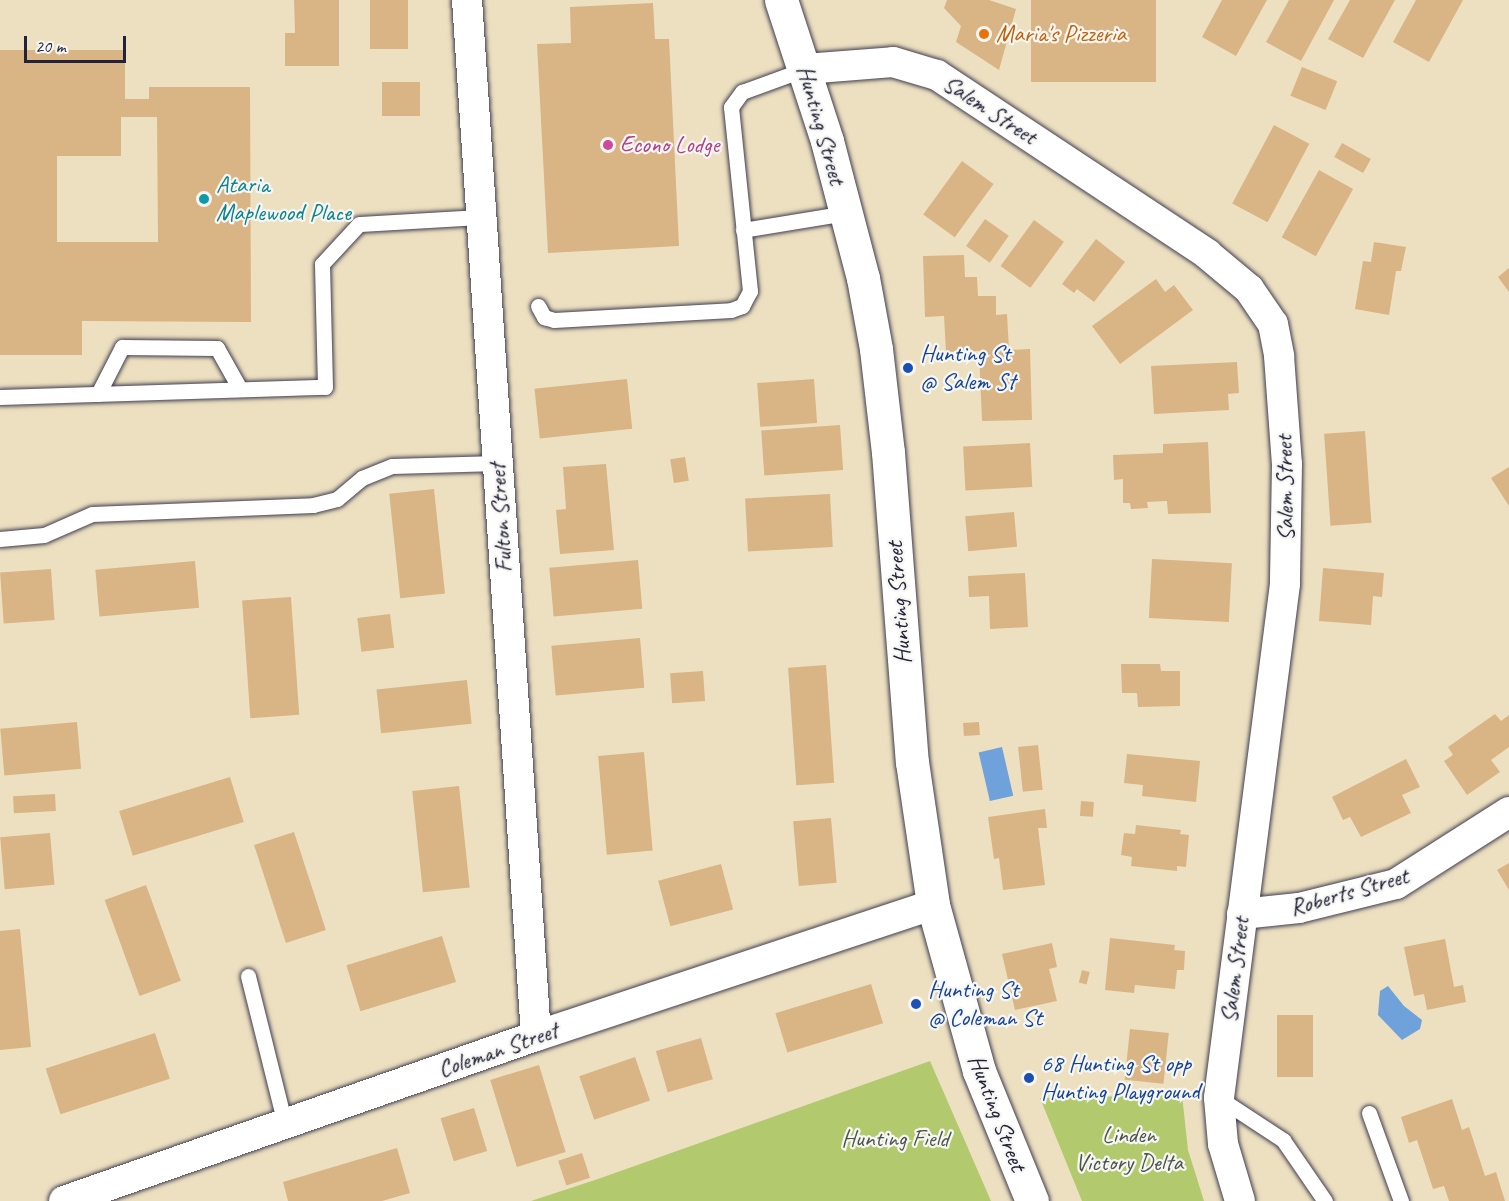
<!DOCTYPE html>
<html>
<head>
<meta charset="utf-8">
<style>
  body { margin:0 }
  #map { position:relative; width:1509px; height:1201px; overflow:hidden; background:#ede0c1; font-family:Caveat,sans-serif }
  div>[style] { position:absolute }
  .green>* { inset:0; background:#b2c96e }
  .water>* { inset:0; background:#6fa1da; transform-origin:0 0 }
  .building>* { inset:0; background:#d9b485; transform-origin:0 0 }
  .roads { filter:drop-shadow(0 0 2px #403e4f) drop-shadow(0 0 2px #403e4f) }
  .lane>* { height:15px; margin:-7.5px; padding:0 7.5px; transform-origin:7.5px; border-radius:7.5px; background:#fff }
  .street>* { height:30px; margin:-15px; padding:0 15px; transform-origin:15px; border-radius:15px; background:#fff }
  .secondary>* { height:33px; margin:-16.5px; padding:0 16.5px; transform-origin:16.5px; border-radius:16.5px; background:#fff }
  .dots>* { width:16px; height:16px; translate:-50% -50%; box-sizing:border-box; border:3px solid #f6f6f2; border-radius:50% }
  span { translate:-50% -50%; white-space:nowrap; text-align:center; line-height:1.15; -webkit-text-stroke:4.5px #f6f6f2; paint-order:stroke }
  .food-label { font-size:24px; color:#c56008 }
  .left { translate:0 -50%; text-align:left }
  .street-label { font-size:24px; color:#22223b }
  .hotel-label { font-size:24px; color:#b23c85 }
  .culture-label { font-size:24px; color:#0d838f }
  .transit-label { font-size:24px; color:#164399 }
  .park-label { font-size:24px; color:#4d544a }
  .scale { position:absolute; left:24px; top:36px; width:102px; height:27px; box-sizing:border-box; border:3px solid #22223b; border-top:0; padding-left:8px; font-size:18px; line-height:21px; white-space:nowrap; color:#22223b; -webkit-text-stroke:4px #f6f6f2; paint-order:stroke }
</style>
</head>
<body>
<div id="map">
  <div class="green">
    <div style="clip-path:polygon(930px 1061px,991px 1201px,531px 1201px,598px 1179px)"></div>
    <div style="clip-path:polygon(1182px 1095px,1188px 1150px,1204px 1201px,1082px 1201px,1040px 1098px)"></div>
  </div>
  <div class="water">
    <div style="left:1002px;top:747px;width:50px;height:24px;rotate:77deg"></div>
    <div style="clip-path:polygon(1388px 986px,1404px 1006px,1422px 1020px,1420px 1029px,1402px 1040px,1378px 1015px,1380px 991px)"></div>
  </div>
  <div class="building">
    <div style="clip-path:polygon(294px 0,339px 0,339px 66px,285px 66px,285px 33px,295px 33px)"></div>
    <div style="left:370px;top:0;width:38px;height:49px"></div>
    <div style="clip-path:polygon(947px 0,989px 0,1016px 9px,999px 70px,956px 42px,961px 26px,944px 8px)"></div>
    <div style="left:1031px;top:0;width:125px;height:82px"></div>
    <div style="clip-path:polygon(1222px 0,1267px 0,1236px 56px,1202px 37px)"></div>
    <div style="clip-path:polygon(1289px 0,1334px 0,1301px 61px,1266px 42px)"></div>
    <div style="clip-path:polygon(1350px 0,1395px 0,1363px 58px,1328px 39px)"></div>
    <div style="clip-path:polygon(1416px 0,1463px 0,1429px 62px,1393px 42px)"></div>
    <div style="clip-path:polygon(653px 3px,655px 39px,669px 39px,679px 246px,548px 253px,537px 44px,571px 43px,570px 7px)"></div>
    <div style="clip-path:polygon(evenodd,0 50px,125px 50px,125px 99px,149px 99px,149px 87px,250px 87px,251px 322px,82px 321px,82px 355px,0 355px,0 50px,121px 117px,157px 117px,158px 242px,57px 242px,57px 156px,121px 156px,121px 117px)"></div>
    <div style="left:1302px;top:67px;width:38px;height:31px;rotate:22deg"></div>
    <div style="left:382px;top:82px;width:38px;height:34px"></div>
    <div style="left:1274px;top:125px;width:40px;height:89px;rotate:28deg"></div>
    <div style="left:1342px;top:143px;width:33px;height:16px;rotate:29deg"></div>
    <div style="left:962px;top:161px;width:39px;height:66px;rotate:36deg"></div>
    <div style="left:1319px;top:170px;width:39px;height:77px;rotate:29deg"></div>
    <div style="left:985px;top:219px;width:29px;height:33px;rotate:35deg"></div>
    <div style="left:1034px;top:220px;width:37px;height:57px;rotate:36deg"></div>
    <div style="clip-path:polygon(1096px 239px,1125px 262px,1094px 302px,1077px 289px,1074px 293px,1062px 284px)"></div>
    <div style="clip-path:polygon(1374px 242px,1406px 247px,1401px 271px,1396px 271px,1389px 315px,1355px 309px,1363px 261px,1371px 262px)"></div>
    <div style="clip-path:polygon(964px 255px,965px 277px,977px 277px,978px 296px,996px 296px,996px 315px,1007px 314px,1009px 350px,1030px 349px,1032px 420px,982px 421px,979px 351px,946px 352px,944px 316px,925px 317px,923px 256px)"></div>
    <div style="clip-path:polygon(1509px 268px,1509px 292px,1498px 277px)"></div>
    <div style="clip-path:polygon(1156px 279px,1165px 292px,1174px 285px,1193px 310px,1120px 364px,1092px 326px)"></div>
    <div style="clip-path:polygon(1237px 362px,1239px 393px,1228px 394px,1229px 410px,1154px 414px,1151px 366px)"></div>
    <div style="left:627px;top:379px;width:50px;height:93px;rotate:84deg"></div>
    <div style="left:814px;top:379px;width:44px;height:57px;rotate:86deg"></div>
    <div style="left:840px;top:425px;width:45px;height:79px;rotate:86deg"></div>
    <div style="left:1365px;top:431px;width:92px;height:41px;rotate:86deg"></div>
    <div style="clip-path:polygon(1208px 442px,1211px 513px,1168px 514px,1167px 501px,1147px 502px,1148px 508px,1131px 509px,1130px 503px,1123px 503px,1123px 479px,1114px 480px,1113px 455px,1163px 453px,1163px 444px)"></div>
    <div style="left:1030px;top:443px;width:44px;height:67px;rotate:87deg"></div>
    <div style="left:685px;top:457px;width:24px;height:15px;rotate:81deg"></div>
    <div style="clip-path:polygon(606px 464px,614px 550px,560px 554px,556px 510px,566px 509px,563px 467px)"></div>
    <div style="clip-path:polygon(1509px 467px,1509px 506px,1491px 478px)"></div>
    <div style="left:434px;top:489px;width:105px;height:45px;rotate:84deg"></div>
    <div style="left:830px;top:494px;width:53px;height:85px;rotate:87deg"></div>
    <div style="left:1014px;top:512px;width:35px;height:49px;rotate:85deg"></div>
    <div style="left:1152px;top:559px;width:80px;height:59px;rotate:3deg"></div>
    <div style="left:638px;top:560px;width:49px;height:89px;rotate:85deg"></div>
    <div style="left:195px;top:561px;width:47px;height:100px;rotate:85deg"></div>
    <div style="clip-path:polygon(1323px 568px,1384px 573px,1382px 597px,1373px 596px,1371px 625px,1319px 621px)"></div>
    <div style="left:51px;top:569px;width:51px;height:51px;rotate:86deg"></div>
    <div style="clip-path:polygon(1025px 573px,1028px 627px,990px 629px,989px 596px,969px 597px,968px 576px)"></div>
    <div style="left:291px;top:597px;width:118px;height:49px;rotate:86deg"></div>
    <div style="left:390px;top:614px;width:34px;height:33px;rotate:83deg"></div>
    <div style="left:640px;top:638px;width:50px;height:89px;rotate:85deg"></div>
    <div style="clip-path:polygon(1121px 664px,1160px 664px,1161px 671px,1180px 671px,1180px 706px,1138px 707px,1137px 693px,1122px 693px)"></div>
    <div style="left:826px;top:665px;width:118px;height:38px;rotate:86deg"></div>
    <div style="left:703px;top:671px;width:30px;height:33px;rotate:86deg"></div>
    <div style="left:467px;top:680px;width:44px;height:91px;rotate:84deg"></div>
    <div style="clip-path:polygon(1495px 714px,1501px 721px,1509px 715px,1509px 747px,1491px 760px,1500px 772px,1467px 795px,1444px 761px,1453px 755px,1448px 747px)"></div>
    <div style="left:77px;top:722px;width:47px;height:77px;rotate:85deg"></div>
    <div style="left:979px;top:722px;width:13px;height:16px;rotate:86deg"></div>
    <div style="left:1038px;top:745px;width:45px;height:20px;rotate:84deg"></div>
    <div style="left:644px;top:752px;width:99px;height:46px;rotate:85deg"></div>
    <div style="clip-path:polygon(1127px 754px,1200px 761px,1196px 802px,1142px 796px,1143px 785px,1124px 783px)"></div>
    <div style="clip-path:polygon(1406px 759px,1420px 787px,1402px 795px,1411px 813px,1361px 837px,1350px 817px,1343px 820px,1332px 797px)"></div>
    <div style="left:230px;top:777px;width:47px;height:116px;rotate:73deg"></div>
    <div style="left:459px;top:786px;width:102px;height:47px;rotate:84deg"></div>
    <div style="left:55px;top:794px;width:17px;height:42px;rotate:87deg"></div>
    <div style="left:1081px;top:801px;width:13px;height:15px;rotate:4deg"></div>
    <div style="clip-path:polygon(1045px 809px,1047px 828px,1038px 828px,1045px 885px,1003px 890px,999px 858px,994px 859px,988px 817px)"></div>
    <div style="left:831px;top:818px;width:65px;height:38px;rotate:85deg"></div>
    <div style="clip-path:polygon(1136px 825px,1181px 830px,1180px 834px,1189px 835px,1186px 867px,1177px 866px,1177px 871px,1131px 866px,1132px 857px,1121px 855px,1124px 833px,1135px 834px)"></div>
    <div style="left:294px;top:832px;width:103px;height:42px;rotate:72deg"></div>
    <div style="left:50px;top:833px;width:52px;height:50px;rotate:85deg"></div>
    <div style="clip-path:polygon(1509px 863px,1509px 890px,1497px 870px)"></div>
    <div style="left:721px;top:864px;width:47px;height:65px;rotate:75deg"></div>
    <div style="left:146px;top:885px;width:102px;height:44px;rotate:70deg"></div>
    <div style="clip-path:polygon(20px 929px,31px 1047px,0 1050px,0 931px)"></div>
    <div style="left:442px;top:936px;width:48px;height:100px;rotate:73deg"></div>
    <div style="clip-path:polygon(1110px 938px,1175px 945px,1174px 950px,1185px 951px,1184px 970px,1177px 970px,1175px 989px,1135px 985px,1134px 993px,1105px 990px)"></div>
    <div style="clip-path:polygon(1445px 939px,1454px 987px,1463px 985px,1466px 1002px,1427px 1010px,1424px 994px,1414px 996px,1404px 947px)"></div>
    <div style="clip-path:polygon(1052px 943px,1057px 967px,1049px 969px,1057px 1001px,1015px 1010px,1002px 954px)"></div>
    <div style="left:1082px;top:970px;width:8px;height:13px;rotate:14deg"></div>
    <div style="left:871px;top:984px;width:41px;height:100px;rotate:73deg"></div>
    <div style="left:1277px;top:1015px;width:36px;height:62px"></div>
    <div style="left:1130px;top:1029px;width:39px;height:51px;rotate:6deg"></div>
    <div style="left:155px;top:1033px;width:48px;height:115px;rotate:72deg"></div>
    <div style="left:701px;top:1038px;width:43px;height:47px;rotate:74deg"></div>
    <div style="left:635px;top:1057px;width:46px;height:59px;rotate:71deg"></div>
    <div style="left:539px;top:1065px;width:91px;height:51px;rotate:73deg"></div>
    <div style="clip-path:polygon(1452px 1099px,1462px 1130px,1469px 1127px,1485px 1176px,1496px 1172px,1505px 1201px,1449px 1201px,1444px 1186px,1433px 1189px,1417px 1140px,1409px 1143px,1401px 1117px)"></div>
    <div style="left:474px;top:1108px;width:45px;height:35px;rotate:73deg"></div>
    <div style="clip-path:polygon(397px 1148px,410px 1193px,382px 1201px,288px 1201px,283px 1182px)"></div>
    <div style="left:582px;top:1153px;width:26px;height:25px;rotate:72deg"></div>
  </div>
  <div class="roads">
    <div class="lane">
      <div style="left:743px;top:230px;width:104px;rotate:-9.4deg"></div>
      <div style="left:538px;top:306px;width:13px;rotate:61deg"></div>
      <div style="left:544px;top:317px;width:10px;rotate:17deg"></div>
      <div style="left:554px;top:320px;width:177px;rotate:-3.2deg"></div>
      <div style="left:731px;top:310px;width:12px;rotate:-20deg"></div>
      <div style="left:742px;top:306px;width:17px;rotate:-62deg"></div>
      <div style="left:750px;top:291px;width:185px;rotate:-95.9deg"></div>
      <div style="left:731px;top:107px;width:19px;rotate:-54deg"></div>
      <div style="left:742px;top:92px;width:67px;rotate:-20.1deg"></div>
      <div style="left:98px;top:394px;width:53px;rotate:-62.9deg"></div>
      <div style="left:122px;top:347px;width:95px;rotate:0.6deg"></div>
      <div style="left:217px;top:348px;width:47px;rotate:60.7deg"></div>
      <div style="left:0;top:397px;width:325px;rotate:-1.8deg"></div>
      <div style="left:325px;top:387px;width:123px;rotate:-91.4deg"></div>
      <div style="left:322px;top:264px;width:54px;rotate:-47.2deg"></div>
      <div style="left:359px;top:224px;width:122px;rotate:-3.3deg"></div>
      <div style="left:0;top:539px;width:44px;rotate:-5.2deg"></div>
      <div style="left:44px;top:535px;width:52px;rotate:-23.6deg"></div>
      <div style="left:92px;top:514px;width:221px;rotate:-2.3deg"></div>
      <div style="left:313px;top:505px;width:25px;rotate:-14deg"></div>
      <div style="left:337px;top:499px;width:33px;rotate:-40deg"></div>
      <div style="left:362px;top:478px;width:32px;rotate:-22deg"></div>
      <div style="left:392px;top:466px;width:106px;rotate:-1.6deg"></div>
      <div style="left:248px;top:976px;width:153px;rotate:76deg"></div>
      <div style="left:1219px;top:1098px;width:77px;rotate:33.3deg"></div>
      <div style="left:1283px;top:1140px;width:74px;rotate:55.5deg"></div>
      <div style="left:1369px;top:1113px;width:94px;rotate:70deg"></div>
    </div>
    <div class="street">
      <div style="left:467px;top:0;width:1038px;rotate:86.19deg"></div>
      <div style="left:805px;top:69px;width:88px;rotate:-4.5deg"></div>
      <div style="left:893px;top:62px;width:46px;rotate:16.5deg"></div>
      <div style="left:937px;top:75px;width:324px;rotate:33.5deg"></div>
      <div style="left:1207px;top:254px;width:55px;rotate:39.8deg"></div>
      <div style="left:1249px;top:289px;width:42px;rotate:55.6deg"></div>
      <div style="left:1273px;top:324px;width:33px;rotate:79deg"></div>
      <div style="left:1279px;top:356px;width:108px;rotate:85.8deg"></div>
      <div style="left:1287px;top:464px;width:120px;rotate:91deg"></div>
      <div style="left:1285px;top:584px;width:518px;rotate:97.32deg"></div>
      <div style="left:1219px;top:1098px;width:46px;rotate:85deg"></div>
      <div style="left:1223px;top:1144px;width:59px;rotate:73.4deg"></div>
      <div style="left:1242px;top:914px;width:57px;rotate:-6deg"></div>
      <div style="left:1299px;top:908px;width:100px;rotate:-13.9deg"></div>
      <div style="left:1396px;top:884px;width:134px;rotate:-32.5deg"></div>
      <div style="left:64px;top:1201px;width:500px;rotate:-19.27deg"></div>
      <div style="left:536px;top:1036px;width:418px;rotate:-18.3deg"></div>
    </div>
    <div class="secondary">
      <div style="left:781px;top:0;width:148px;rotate:71.9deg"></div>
      <div style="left:827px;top:141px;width:142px;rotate:75.3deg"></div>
      <div style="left:863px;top:278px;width:72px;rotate:79.6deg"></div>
      <div style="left:876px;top:349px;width:104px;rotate:83.4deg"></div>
      <div style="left:888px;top:452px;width:311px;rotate:85.6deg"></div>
      <div style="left:912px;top:762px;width:145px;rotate:81.6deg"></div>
      <div style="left:933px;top:905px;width:172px;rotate:74.5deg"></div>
      <div style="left:979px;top:1071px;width:140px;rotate:67.8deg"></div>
    </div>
  </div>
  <div class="dots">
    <div style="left:984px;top:34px;background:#e8710a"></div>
    <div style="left:608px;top:145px;background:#d1479c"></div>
    <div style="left:204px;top:199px;background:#0f9aa8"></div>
    <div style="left:908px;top:368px;background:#1a4fb4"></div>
    <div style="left:916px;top:1004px;background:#1a4fb4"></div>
    <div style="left:1029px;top:1078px;background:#1a4fb4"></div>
  </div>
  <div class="food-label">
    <span class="left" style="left:996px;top:34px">Maria's Pizzeria</span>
  </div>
  <div class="street-label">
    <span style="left:990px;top:110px;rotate:33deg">Salem Street</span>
    <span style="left:821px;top:125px;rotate:74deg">Hunting Street</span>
    <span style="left:1285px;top:488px;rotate:-91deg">Salem Street</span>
    <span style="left:501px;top:518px;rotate:-94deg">Fulton Street</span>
    <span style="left:899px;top:603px;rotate:-94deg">Hunting Street</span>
    <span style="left:1349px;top:892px;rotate:-16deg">Roberts Street</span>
    <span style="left:1235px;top:970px;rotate:-83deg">Salem Street</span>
    <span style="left:498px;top:1050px;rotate:-19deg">Coleman Street</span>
    <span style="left:997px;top:1113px;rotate:69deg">Hunting Street</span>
  </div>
  <div class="hotel-label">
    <span class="left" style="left:620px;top:145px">Econo Lodge</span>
  </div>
  <div class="culture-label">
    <span class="left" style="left:216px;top:199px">Ataria<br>Maplewood Place</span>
  </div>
  <div class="transit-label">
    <span class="left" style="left:920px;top:368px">Hunting St<br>@ Salem St</span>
    <span class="left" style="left:928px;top:1004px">Hunting St<br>@ Coleman St</span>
    <span class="left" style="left:1041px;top:1078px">68 Hunting St opp<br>Hunting Playground</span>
  </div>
  <div class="park-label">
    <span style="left:1129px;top:1149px">Linden<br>Victory Delta</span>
    <span style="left:895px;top:1139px">Hunting Field</span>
  </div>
  <div class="scale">20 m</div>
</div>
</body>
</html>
